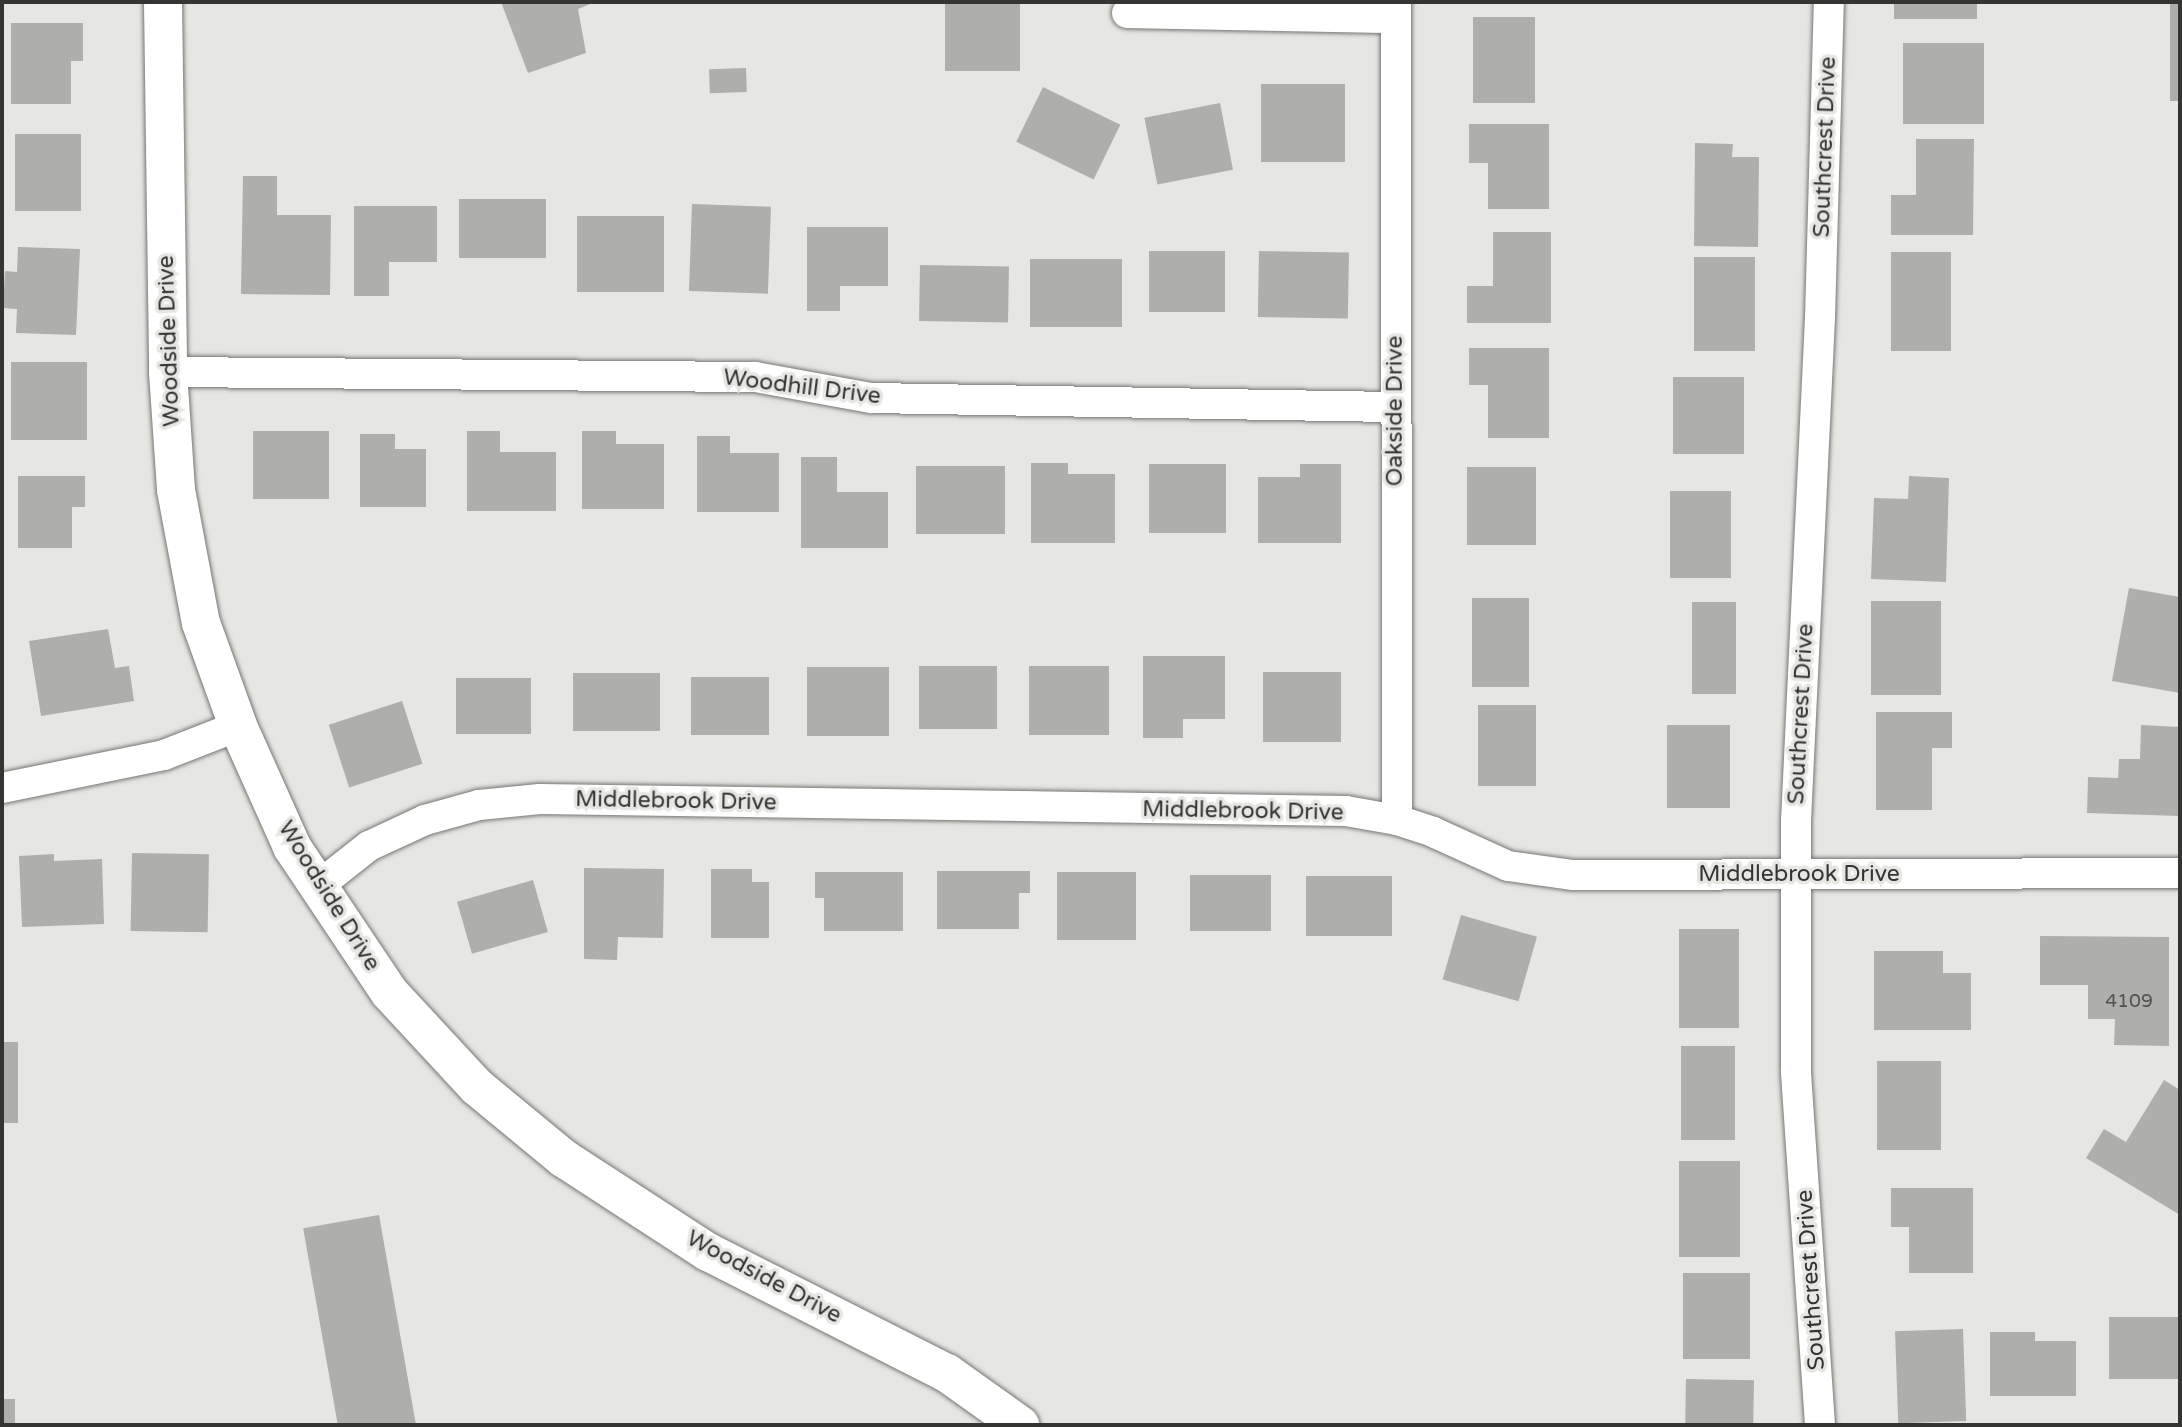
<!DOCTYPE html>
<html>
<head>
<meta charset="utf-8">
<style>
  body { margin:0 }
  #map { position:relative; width:2182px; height:1427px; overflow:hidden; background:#e6e6e3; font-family:"Varela Round",sans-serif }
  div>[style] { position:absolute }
  .building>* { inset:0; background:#aeafab; transform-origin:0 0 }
  .roads { filter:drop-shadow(0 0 2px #767673) drop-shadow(0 0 2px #767673) }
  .street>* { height:30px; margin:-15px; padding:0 15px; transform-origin:15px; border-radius:15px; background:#fff }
  .secondary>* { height:38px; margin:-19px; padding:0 19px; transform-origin:19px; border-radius:19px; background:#fff }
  span { translate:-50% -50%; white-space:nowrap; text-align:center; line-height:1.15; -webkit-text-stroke:7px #e6e6e3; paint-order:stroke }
  .number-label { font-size:19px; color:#525351 }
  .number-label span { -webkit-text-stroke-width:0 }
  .street-label { font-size:23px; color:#343433 }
  .frame { position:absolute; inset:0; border:4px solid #343433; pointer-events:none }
</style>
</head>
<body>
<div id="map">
  <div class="building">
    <div style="clip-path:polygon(501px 2px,595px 2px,578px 9px,586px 53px,528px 73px)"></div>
    <div style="left:945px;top:2px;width:75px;height:69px"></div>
    <div style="left:1894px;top:2px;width:83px;height:17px"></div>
    <div style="left:2170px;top:2px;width:10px;height:99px"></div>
    <div style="left:1473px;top:17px;width:62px;height:86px"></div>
    <div style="clip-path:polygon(11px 23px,83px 23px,83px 61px,71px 61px,71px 104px,11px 104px)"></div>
    <div style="left:1984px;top:43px;width:81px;height:81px;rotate:90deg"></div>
    <div style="left:746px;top:68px;width:24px;height:37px;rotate:88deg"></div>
    <div style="left:1261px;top:84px;width:84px;height:78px"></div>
    <div style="left:1043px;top:87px;width:86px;height:61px;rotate:26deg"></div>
    <div style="left:1220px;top:103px;width:68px;height:77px;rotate:79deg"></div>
    <div style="clip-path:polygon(1469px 124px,1549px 124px,1549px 209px,1488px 209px,1488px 163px,1469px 163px)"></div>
    <div style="left:15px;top:134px;width:66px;height:77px"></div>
    <div style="clip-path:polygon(1916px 139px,1974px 139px,1973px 235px,1891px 235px,1891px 195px,1916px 195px)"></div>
    <div style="clip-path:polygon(1695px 143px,1733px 144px,1732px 157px,1759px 157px,1758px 247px,1694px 246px)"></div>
    <div style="clip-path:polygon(243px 176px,277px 176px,277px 215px,331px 215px,330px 295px,241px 294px)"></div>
    <div style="left:459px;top:199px;width:87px;height:59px"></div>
    <div style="left:692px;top:204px;width:79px;height:87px;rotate:2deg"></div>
    <div style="clip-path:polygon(354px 206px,437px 206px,437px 262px,389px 262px,389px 296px,354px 296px)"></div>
    <div style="left:577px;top:216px;width:87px;height:76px"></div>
    <div style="clip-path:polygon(807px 227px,888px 227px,888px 286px,840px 286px,840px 311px,807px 311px)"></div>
    <div style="clip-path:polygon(1493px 232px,1551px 232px,1551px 323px,1467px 323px,1467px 286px,1493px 286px)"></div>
    <div style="clip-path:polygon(18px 247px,80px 249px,76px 335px,16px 333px,17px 309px,3px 308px,5px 271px,17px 272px)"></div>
    <div style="left:1149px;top:251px;width:76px;height:61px"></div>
    <div style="left:1259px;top:251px;width:90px;height:66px;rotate:1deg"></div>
    <div style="left:1891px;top:252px;width:60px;height:99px"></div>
    <div style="left:1694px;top:257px;width:61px;height:94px"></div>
    <div style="left:1030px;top:259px;width:92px;height:68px"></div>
    <div style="left:920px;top:265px;width:89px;height:56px;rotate:1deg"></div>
    <div style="clip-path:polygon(1469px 348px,1549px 348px,1549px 438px,1488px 438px,1488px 385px,1469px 385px)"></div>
    <div style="left:11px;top:362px;width:76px;height:78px"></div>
    <div style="left:1673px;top:377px;width:71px;height:77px"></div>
    <div style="left:253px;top:431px;width:76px;height:68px"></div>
    <div style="clip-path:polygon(467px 431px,500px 431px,500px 452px,556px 452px,556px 511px,467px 511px)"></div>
    <div style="clip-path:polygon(582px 431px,616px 431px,616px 444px,664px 444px,664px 509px,582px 509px)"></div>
    <div style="clip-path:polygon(360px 434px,395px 434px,395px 449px,426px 449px,426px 507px,360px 507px)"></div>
    <div style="clip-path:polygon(697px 436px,730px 436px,730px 453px,779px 453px,779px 512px,697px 512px)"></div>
    <div style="clip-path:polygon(801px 457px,837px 457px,837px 492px,888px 492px,888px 548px,801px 548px)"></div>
    <div style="clip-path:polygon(1031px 463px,1068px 463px,1068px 474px,1115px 474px,1115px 543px,1031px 543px)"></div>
    <div style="left:1149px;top:464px;width:77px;height:69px"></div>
    <div style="clip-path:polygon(1300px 464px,1341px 464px,1341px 543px,1258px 543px,1258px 477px,1300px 477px)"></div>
    <div style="left:916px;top:466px;width:89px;height:68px"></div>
    <div style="left:1467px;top:467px;width:69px;height:78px"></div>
    <div style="clip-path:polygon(18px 476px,85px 476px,85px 507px,72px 507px,72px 548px,18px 548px)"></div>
    <div style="clip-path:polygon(1909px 476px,1949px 478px,1946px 582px,1871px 579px,1874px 498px,1908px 499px)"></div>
    <div style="left:1670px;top:491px;width:61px;height:87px"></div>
    <div style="clip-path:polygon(2129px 588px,2180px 597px,2180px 693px,2112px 681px)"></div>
    <div style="left:1472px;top:598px;width:57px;height:89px"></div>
    <div style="left:1871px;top:601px;width:70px;height:94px"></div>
    <div style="left:1692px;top:602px;width:44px;height:92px"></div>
    <div style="clip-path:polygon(108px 629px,115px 668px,129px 666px,134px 701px,41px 716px,29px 641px)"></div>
    <div style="clip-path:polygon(1143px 656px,1225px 656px,1225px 719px,1183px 719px,1183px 738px,1143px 738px)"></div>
    <div style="left:919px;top:666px;width:78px;height:63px"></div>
    <div style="left:1029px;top:666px;width:80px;height:69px"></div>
    <div style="left:807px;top:667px;width:82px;height:69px"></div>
    <div style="left:1263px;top:672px;width:78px;height:70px"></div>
    <div style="left:573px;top:673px;width:87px;height:58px"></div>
    <div style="left:691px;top:677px;width:78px;height:58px"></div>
    <div style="left:456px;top:678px;width:75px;height:56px"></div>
    <div style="left:402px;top:701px;width:66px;height:77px;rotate:72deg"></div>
    <div style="left:1478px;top:705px;width:58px;height:81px"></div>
    <div style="clip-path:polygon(1876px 712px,1952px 712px,1952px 748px,1932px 748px,1932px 810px,1876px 810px)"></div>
    <div style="left:1667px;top:725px;width:63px;height:83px"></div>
    <div style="clip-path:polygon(2141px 725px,2180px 727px,2180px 816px,2087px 813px,2088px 777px,2118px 778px,2119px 759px,2140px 759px)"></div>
    <div style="left:132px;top:853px;width:77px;height:78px;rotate:1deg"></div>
    <div style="clip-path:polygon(54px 854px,54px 861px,102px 859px,104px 924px,22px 927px,19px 856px)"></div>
    <div style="clip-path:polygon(584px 868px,664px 869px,663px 938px,618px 937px,617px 960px,584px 959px)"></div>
    <div style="clip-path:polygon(711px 869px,752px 869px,752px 882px,769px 882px,769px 938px,711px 938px)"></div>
    <div style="clip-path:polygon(937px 871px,1030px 871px,1030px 893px,1019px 893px,1019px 929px,937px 929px)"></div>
    <div style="clip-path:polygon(815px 872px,903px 872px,903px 931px,824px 931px,824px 898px,815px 898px)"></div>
    <div style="left:1057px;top:872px;width:79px;height:68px"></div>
    <div style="left:1190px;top:875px;width:81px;height:56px"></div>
    <div style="left:1306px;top:876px;width:86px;height:60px"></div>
    <div style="left:533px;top:880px;width:54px;height:79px;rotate:74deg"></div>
    <div style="left:1461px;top:915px;width:79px;height:67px;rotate:16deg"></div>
    <div style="left:1679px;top:929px;width:60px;height:99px"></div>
    <div style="clip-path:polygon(2040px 936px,2169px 937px,2169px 1046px,2114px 1045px,2115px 1019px,2088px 1019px,2088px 985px,2040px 985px)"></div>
    <div style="clip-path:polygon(1874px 951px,1943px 951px,1943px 973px,1971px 973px,1971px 1030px,1874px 1030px)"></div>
    <div style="left:2px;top:1042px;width:16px;height:81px"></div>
    <div style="left:1681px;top:1046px;width:54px;height:94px"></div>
    <div style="left:1877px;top:1061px;width:64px;height:89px"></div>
    <div style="clip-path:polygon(2164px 1080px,2180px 1090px,2180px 1215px,2086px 1158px,2104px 1129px,2126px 1142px)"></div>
    <div style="left:1679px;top:1161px;width:61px;height:96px"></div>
    <div style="clip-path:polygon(1891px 1188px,1973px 1188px,1973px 1273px,1909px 1273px,1909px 1227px,1891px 1227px)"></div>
    <div style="left:379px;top:1215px;width:213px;height:77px;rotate:80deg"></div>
    <div style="left:1683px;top:1273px;width:67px;height:86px"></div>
    <div style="left:2109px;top:1317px;width:71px;height:62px"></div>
    <div style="left:1963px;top:1329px;width:92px;height:68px;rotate:88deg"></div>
    <div style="clip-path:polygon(1990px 1332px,2035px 1332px,2035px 1341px,2076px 1341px,2076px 1396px,1990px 1396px)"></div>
    <div style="left:1686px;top:1379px;width:68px;height:46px;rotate:1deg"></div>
    <div style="left:15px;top:1399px;width:26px;height:13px;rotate:90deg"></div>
  </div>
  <div class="roads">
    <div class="street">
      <div style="left:1396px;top:2px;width:818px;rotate:89.93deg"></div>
      <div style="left:1127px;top:13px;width:269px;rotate:1.1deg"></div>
      <div style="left:168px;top:372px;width:587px;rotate:0.49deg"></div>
      <div style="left:755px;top:377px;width:118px;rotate:10.3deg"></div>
      <div style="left:871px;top:398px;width:523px;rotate:0.99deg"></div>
      <div style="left:2px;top:788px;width:165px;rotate:-11.5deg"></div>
      <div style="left:164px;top:755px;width:79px;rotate:-21.4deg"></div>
      <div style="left:317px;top:887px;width:66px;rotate:-38.3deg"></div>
      <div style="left:369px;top:846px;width:62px;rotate:-24.9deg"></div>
      <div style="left:425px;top:820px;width:56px;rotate:-15.5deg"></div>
      <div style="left:479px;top:805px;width:61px;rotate:-5.6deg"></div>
      <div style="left:540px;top:799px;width:806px;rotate:0.85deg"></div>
      <div style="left:1346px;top:811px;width:52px;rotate:10deg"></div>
      <div style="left:1397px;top:820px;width:38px;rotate:18deg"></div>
      <div style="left:1433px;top:832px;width:82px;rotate:24.4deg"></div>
      <div style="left:1508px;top:866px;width:66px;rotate:7.9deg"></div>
      <div style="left:1573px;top:875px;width:607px;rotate:-0.19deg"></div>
      <div style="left:1820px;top:1425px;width:355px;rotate:-93.9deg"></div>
      <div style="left:1796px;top:1071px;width:250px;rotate:-90deg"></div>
      <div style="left:1796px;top:821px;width:504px;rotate:-87.27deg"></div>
      <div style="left:1820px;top:318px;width:316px;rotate:-88.4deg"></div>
    </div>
    <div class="secondary">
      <div style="left:163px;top:2px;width:370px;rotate:89.2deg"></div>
      <div style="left:168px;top:372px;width:118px;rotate:86.1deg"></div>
      <div style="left:176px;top:490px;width:135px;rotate:79.4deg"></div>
      <div style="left:201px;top:623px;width:109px;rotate:70.2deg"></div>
      <div style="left:238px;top:726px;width:133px;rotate:65.9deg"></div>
      <div style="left:292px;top:847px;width:174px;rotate:56.2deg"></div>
      <div style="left:389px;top:992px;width:129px;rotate:47.2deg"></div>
      <div style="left:477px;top:1087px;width:112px;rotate:39.5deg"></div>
      <div style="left:563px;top:1158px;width:173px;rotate:33deg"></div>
      <div style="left:708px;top:1252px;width:268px;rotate:26.9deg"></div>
      <div style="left:947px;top:1373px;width:90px;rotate:35.5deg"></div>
    </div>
  </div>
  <div class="number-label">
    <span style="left:2129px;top:1002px">4109</span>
  </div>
  <div class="street-label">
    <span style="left:1825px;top:147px;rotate:-88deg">Southcrest Drive</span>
    <span style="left:169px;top:341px;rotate:-92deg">Woodside Drive</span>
    <span style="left:802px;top:387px;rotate:7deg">Woodhill Drive</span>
    <span style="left:1395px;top:411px;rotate:-90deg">Oakside Drive</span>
    <span style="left:1801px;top:714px;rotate:-87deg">Southcrest Drive</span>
    <span style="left:676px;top:801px;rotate:1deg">Middlebrook Drive</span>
    <span style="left:1243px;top:811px;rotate:1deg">Middlebrook Drive</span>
    <span style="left:1799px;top:874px">Middlebrook Drive</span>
    <span style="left:329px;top:896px;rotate:58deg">Woodside Drive</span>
    <span style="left:764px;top:1277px;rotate:28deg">Woodside Drive</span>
    <span style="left:1811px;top:1280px;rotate:-94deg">Southcrest Drive</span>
  </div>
  <div class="frame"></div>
</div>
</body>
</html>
